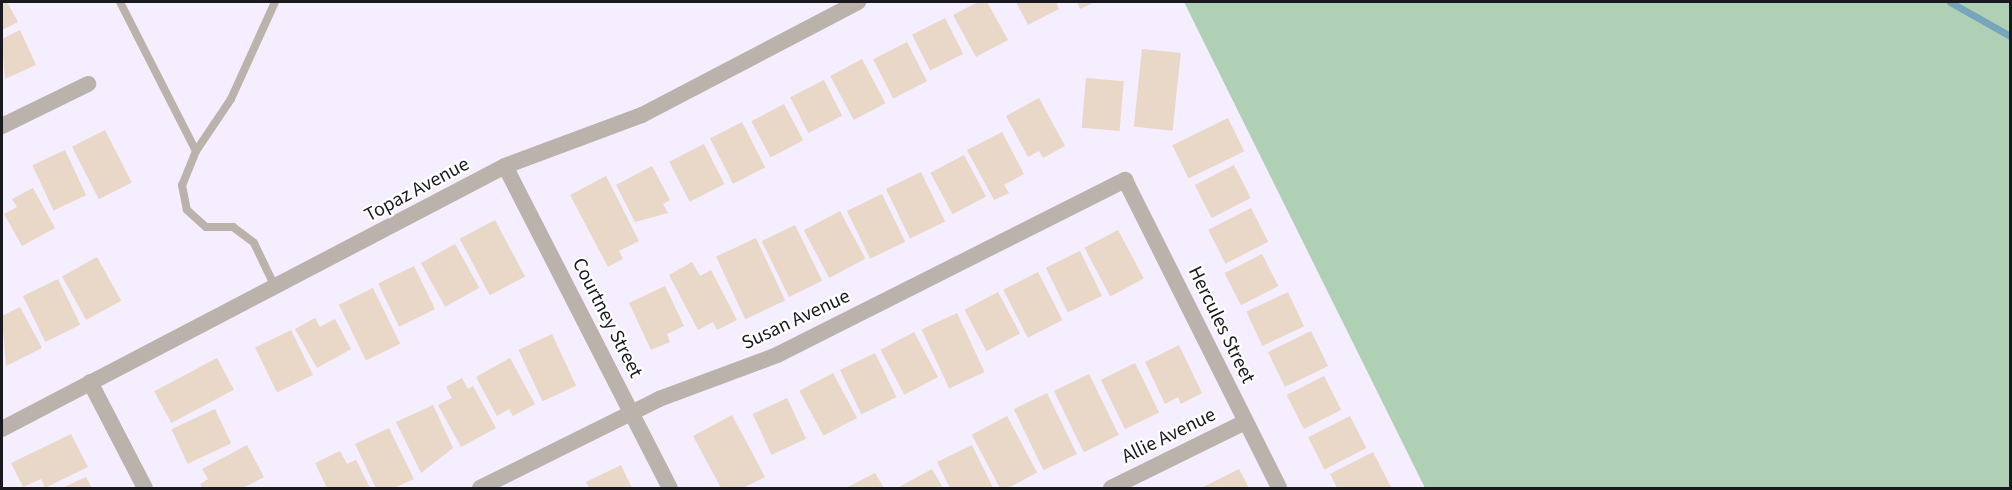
<!DOCTYPE html>
<html>
<head>
<meta charset="utf-8">
<style>
  body { margin:0 }
  #map { position:relative; width:2012px; height:490px; overflow:hidden; background:#f4eefe; font-family:"Source Sans 3",sans-serif }
  div>[style] { position:absolute }
  .green>* { inset:0; background:#afd0b4 }
  .stream>* { height:7px; margin:-3.5px; padding:0 3.5px; transform-origin:3.5px; border-radius:3.5px; background:#77a5bb }
  .building>* { inset:0; background:#e9d7c8; transform-origin:0 0 }
  .lane>* { height:8px; margin:-4px; padding:0 4px; transform-origin:4px; border-radius:4px; background:#bbb2ac }
  .street>* { height:16px; margin:-8px; padding:0 8px; transform-origin:8px; border-radius:8px; background:#bbb2ac }
  span { translate:-50% -50%; white-space:nowrap; text-align:center; line-height:1.15; -webkit-text-stroke:4.5px #fff; paint-order:stroke }
  .street-label { font-size:20px; color:#1b1920 }
  .frame { position:absolute; inset:0; border:3px solid #1b1920; pointer-events:none }
</style>
</head>
<body>
<div id="map">
  <div class="green">
    <div style="clip-path:polygon(1184px 2px,2010px 2px,2010px 488px,1425px 488px)"></div>
  </div>
  <div class="stream">
    <div style="left:1950px;top:2px;width:69px;rotate:29.5deg"></div>
  </div>
  <div class="building">
    <div style="clip-path:polygon(2px 2px,7px 2px,18px 22px,2px 30px)"></div>
    <div style="clip-path:polygon(978px 2px,987px 2px,1008px 40px,976px 57px,953px 15px)"></div>
    <div style="clip-path:polygon(1016px 2px,1056px 2px,1059px 9px,1028px 25px)"></div>
    <div style="clip-path:polygon(1077px 2px,1095px 2px,1080px 9px)"></div>
    <div style="left:945px;top:18px;width:40px;height:37px;rotate:63deg"></div>
    <div style="clip-path:polygon(20px 30px,36px 65px,5px 79px,2px 39px)"></div>
    <div style="left:907px;top:42px;width:44px;height:38px;rotate:63deg"></div>
    <div style="left:1142px;top:49px;width:39px;height:78px;rotate:6deg"></div>
    <div style="left:862px;top:59px;width:50px;height:36px;rotate:62deg"></div>
    <div style="left:1086px;top:78px;width:38px;height:50px;rotate:5deg"></div>
    <div style="left:824px;top:80px;width:40px;height:38px;rotate:63deg"></div>
    <div style="clip-path:polygon(1039px 98px,1065px 146px,1043px 158px,1039px 151px,1028px 157px,1006px 116px)"></div>
    <div style="left:784px;top:104px;width:41px;height:37px;rotate:62deg"></div>
    <div style="left:1228px;top:118px;width:37px;height:62px;rotate:64deg"></div>
    <div style="left:742px;top:122px;width:51px;height:36px;rotate:63deg"></div>
    <div style="left:105px;top:130px;width:59px;height:37px;rotate:63deg"></div>
    <div style="clip-path:polygon(1002px 132px,1024px 174px,1004px 185px,1009px 193px,994px 200px,967px 150px)"></div>
    <div style="left:704px;top:144px;width:45px;height:39px;rotate:63deg"></div>
    <div style="left:65px;top:150px;width:50px;height:36px;rotate:65deg"></div>
    <div style="left:964px;top:155px;width:47px;height:38px;rotate:62deg"></div>
    <div style="left:1234px;top:165px;width:37px;height:44px;rotate:63deg"></div>
    <div style="clip-path:polygon(652px 166px,670px 200px,663px 204px,668px 213px,635px 222px,616px 185px)"></div>
    <div style="left:921px;top:172px;width:55px;height:39px;rotate:64deg"></div>
    <div style="clip-path:polygon(606px 176px,639px 241px,619px 251px,623px 259px,608px 267px,570px 195px)"></div>
    <div style="clip-path:polygon(33px 188px,55px 228px,22px 246px,4px 214px,17px 207px,12px 199px)"></div>
    <div style="left:882px;top:194px;width:53px;height:39px;rotate:64deg"></div>
    <div style="left:1251px;top:208px;width:38px;height:48px;rotate:63deg"></div>
    <div style="left:840px;top:211px;width:54px;height:41px;rotate:62deg"></div>
    <div style="left:495px;top:220px;width:64px;height:40px;rotate:62deg"></div>
    <div style="left:795px;top:225px;width:62px;height:37px;rotate:64deg"></div>
    <div style="left:1118px;top:230px;width:55px;height:38px;rotate:62deg"></div>
    <div style="left:756px;top:238px;width:69px;height:44px;rotate:65deg"></div>
    <div style="left:455px;top:244px;width:50px;height:39px;rotate:61deg"></div>
    <div style="left:1080px;top:251px;width:50px;height:38px;rotate:64deg"></div>
    <div style="left:1262px;top:254px;width:36px;height:42px;rotate:63deg"></div>
    <div style="left:97px;top:257px;width:50px;height:40px;rotate:61deg"></div>
    <div style="clip-path:polygon(692px 262px,700px 276px,711px 270px,737px 320px,717px 330px,713px 322px,698px 330px,669px 275px)"></div>
    <div style="left:414px;top:266px;width:48px;height:40px;rotate:64deg"></div>
    <div style="left:1038px;top:272px;width:54px;height:39px;rotate:63deg"></div>
    <div style="left:58px;top:279px;width:51px;height:39px;rotate:64deg"></div>
    <div style="clip-path:polygon(665px 286px,684px 326px,667px 334px,670px 342px,651px 350px,629px 303px)"></div>
    <div style="left:373px;top:288px;width:62px;height:38px;rotate:64deg"></div>
    <div style="left:998px;top:292px;width:47px;height:38px;rotate:62deg"></div>
    <div style="left:1288px;top:292px;width:38px;height:46px;rotate:65deg"></div>
    <div style="clip-path:polygon(20px 307px,42px 348px,6px 366px,2px 316px)"></div>
    <div style="left:957px;top:313px;width:65px;height:39px;rotate:65deg"></div>
    <div style="clip-path:polygon(315px 318px,320px 327px,335px 319px,351px 349px,317px 368px,295px 329px)"></div>
    <div style="left:291px;top:330px;width:50px;height:40px;rotate:64deg"></div>
    <div style="left:1311px;top:331px;width:39px;height:48px;rotate:64deg"></div>
    <div style="left:914px;top:332px;width:51px;height:38px;rotate:62deg"></div>
    <div style="left:552px;top:334px;width:57px;height:37px;rotate:65deg"></div>
    <div style="clip-path:polygon(1179px 345px,1202px 393px,1181px 404px,1178px 397px,1165px 404px,1145px 362px)"></div>
    <div style="left:875px;top:353px;width:49px;height:39px;rotate:64deg"></div>
    <div style="left:217px;top:358px;width:36px;height:71px;rotate:62deg"></div>
    <div style="clip-path:polygon(510px 358px,535px 404px,513px 416px,509px 409px,497px 416px,476px 377px)"></div>
    <div style="left:1135px;top:363px;width:55px;height:38px;rotate:64deg"></div>
    <div style="left:833px;top:373px;width:51px;height:38px;rotate:62deg"></div>
    <div style="left:1089px;top:374px;width:68px;height:39px;rotate:64deg"></div>
    <div style="left:1324px;top:376px;width:38px;height:42px;rotate:63deg"></div>
    <div style="clip-path:polygon(462px 378px,468px 389px,473px 386px,496px 428px,461px 447px,438px 405px,452px 398px,446px 387px)"></div>
    <div style="left:1047px;top:393px;width:68px;height:37px;rotate:64deg"></div>
    <div style="left:787px;top:398px;width:45px;height:38px;rotate:65deg"></div>
    <div style="clip-path:polygon(433px 405px,453px 448px,421px 473px,396px 422px)"></div>
    <div style="left:215px;top:409px;width:38px;height:48px;rotate:65deg"></div>
    <div style="clip-path:polygon(732px 415px,765px 477px,743px 488px,721px 488px,693px 436px)"></div>
    <div style="left:1007px;top:416px;width:64px;height:40px;rotate:62deg"></div>
    <div style="left:1350px;top:416px;width:36px;height:47px;rotate:63deg"></div>
    <div style="clip-path:polygon(389px 428px,414px 479px,394px 488px,376px 488px,355px 444px)"></div>
    <div style="clip-path:polygon(71px 434px,88px 467px,45px 488px,41px 479px,23px 487px,11px 463px)"></div>
    <div style="clip-path:polygon(247px 445px,264px 477px,243px 488px,202px 488px,200px 484px,208px 479px,202px 469px)"></div>
    <div style="clip-path:polygon(972px 445px,993px 488px,950px 488px,937px 462px)"></div>
    <div style="clip-path:polygon(340px 451px,347px 464px,356px 460px,370px 488px,327px 488px,315px 463px)"></div>
    <div style="clip-path:polygon(1373px 452px,1391px 487px,1337px 488px,1330px 474px)"></div>
    <div style="clip-path:polygon(621px 465px,632px 488px,589px 488px,586px 482px)"></div>
    <div style="clip-path:polygon(932px 469px,943px 488px,897px 488px)"></div>
    <div style="clip-path:polygon(1239px 469px,1249px 488px,1201px 488px)"></div>
    <div style="clip-path:polygon(875px 473px,884px 488px,846px 488px)"></div>
    <div style="clip-path:polygon(86px 477px,92px 488px,62px 488px)"></div>
  </div>
  <div class="lane">
    <div style="left:120px;top:2px;width:167px;rotate:63deg"></div>
    <div style="left:275px;top:2px;width:107px;rotate:114.4deg"></div>
    <div style="left:231px;top:99px;width:63px;rotate:123.9deg"></div>
    <div style="left:196px;top:151px;width:37px;rotate:112deg"></div>
    <div style="left:182px;top:185px;width:25px;rotate:79deg"></div>
    <div style="left:187px;top:210px;width:25px;rotate:42deg"></div>
    <div style="left:206px;top:227px;width:27px"></div>
    <div style="left:233px;top:227px;width:26px;rotate:37deg"></div>
    <div style="left:254px;top:243px;width:51px;rotate:64.4deg"></div>
  </div>
  <div class="street">
    <div style="left:2px;top:126px;width:96px;rotate:-26deg"></div>
    <div style="left:505px;top:166px;width:362px;rotate:62.9deg"></div>
    <div style="left:90px;top:382px;width:119px;rotate:62.6deg"></div>
    <div style="left:2px;top:429px;width:568px;rotate:-27.6deg"></div>
    <div style="left:505px;top:166px;width:146px;rotate:-20.4deg"></div>
    <div style="left:642px;top:115px;width:244px;rotate:-27.6deg"></div>
    <div style="left:480px;top:488px;width:200px;rotate:-26.4deg"></div>
    <div style="left:659px;top:399px;width:126px;rotate:-20.4deg"></div>
    <div style="left:777px;top:355px;width:390px;rotate:-26.7deg"></div>
    <div style="left:1125px;top:180px;width:344px;rotate:63.4deg"></div>
    <div style="left:1111px;top:488px;width:149px;rotate:-26.2deg"></div>
  </div>
  <div class="street-label">
    <span style="left:417px;top:190px;rotate:-28deg">Topaz Avenue</span>
    <span style="left:607px;top:318px;rotate:63deg">Courtney Street</span>
    <span style="left:796px;top:320px;rotate:-25deg">Susan Avenue</span>
    <span style="left:1221px;top:325px;rotate:64deg">Hercules Street</span>
    <span style="left:1169px;top:436px;rotate:-26deg">Allie Avenue</span>
  </div>
  <div class="frame"></div>
</div>
</body>
</html>
